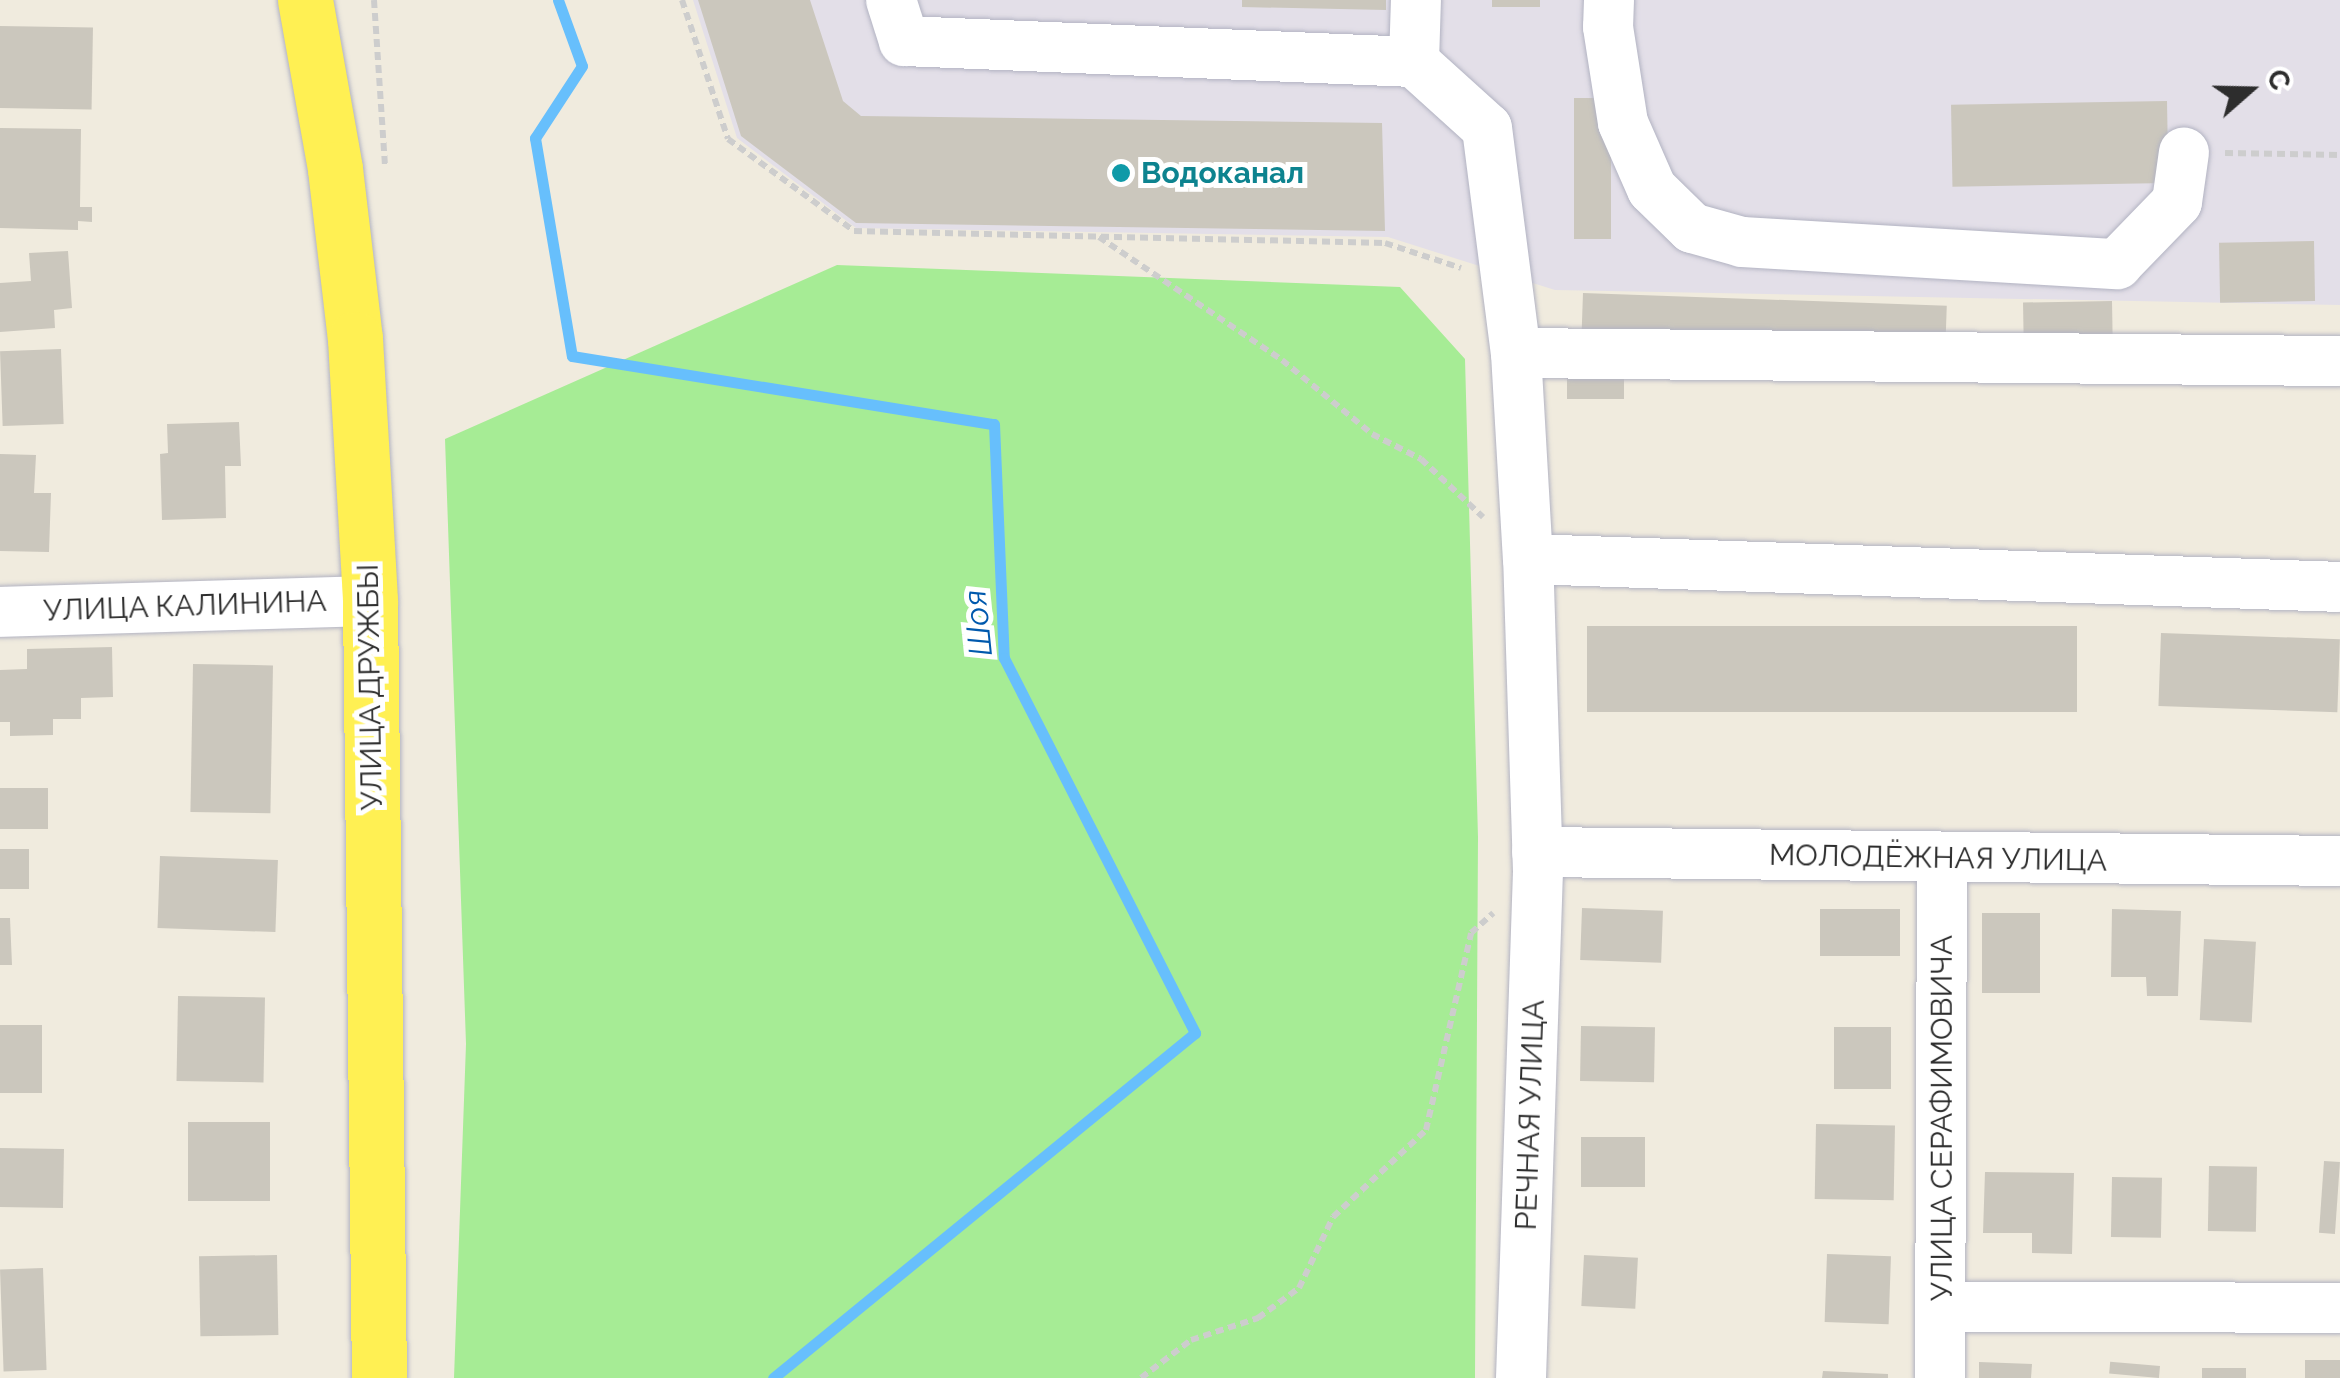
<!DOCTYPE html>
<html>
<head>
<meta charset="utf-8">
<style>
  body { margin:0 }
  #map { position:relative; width:2340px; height:1378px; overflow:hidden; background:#f0ebde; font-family:Raleway,sans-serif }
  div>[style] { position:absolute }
  .industrial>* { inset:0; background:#e3dfe8 }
  .green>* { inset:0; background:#a6ec95 }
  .stream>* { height:11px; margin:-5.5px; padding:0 5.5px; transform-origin:5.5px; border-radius:5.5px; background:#67bffc }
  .building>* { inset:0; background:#cbc7bd; transform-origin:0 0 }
  .path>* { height:6px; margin-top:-3px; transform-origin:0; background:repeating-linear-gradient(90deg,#cdcdcd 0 8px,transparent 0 13px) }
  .roads { filter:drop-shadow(0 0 2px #b2b3c2) drop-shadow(0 0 2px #b2b3c2) }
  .minor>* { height:50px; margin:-25px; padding:0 25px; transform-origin:25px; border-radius:25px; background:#fff }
  .major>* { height:55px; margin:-27.5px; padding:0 27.5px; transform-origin:27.5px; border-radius:27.5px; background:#fff053 }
  .dots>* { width:28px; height:28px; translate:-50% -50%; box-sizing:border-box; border:5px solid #fff; border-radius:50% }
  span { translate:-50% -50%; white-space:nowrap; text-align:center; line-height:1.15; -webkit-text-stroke:10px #fff; paint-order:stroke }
  .culture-label { font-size:30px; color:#0d838f; font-weight:700 }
  .left { translate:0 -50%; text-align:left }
  .street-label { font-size:30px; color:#2d2d2d }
  .water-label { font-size:32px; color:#0059ad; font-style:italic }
  .north { position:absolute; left:2200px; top:40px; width:100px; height:100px; -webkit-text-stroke:8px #fff; paint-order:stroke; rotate:70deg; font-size:28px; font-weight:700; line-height:40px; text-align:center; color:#2d2d2d }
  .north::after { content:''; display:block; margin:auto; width:35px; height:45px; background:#2d2d2d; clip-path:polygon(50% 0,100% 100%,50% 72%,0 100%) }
</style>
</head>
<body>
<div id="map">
  <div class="industrial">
    <div style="clip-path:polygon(693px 0,2340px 0,2340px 305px,1555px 290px,1388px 237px,856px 228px,737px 138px)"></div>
  </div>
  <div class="green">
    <div style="clip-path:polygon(837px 265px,1400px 287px,1465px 359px,1478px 837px,1475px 1378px,454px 1378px,466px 1044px,445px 439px)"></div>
  </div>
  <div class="stream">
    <div style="left:558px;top:0;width:70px;rotate:70deg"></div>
    <div style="left:582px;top:66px;width:86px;rotate:123.1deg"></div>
    <div style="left:535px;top:138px;width:221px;rotate:80.4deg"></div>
    <div style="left:572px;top:356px;width:427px;rotate:9.2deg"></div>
    <div style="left:994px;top:424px;width:234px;rotate:87.6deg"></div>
    <div style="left:1004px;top:658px;width:421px;rotate:63deg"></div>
    <div style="left:1195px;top:1033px;width:545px;rotate:140.73deg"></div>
  </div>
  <div class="building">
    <div style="clip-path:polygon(698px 0,810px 0,843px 101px,861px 116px,1382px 123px,1385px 231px,856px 223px,741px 136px)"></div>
    <div style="clip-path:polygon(1242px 0,1386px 0,1386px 10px,1242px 7px)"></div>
    <div style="left:1492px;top:0;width:48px;height:7px"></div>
    <div style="left:0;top:26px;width:93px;height:82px;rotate:1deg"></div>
    <div style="left:1574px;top:98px;width:37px;height:141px"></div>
    <div style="left:2167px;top:101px;width:82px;height:216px;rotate:89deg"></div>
    <div style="clip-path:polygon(0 128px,81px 129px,80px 207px,92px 207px,92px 222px,78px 221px,78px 230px,0 228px)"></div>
    <div style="left:2314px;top:241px;width:60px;height:95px;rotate:89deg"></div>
    <div style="clip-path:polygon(68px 251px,72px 308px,54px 310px,55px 328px,0 332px,0 283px,31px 281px,29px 253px)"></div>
    <div style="left:1583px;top:293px;width:364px;height:50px;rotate:2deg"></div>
    <div style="left:2112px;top:301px;width:47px;height:89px;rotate:89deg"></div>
    <div style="left:61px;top:349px;width:75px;height:61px;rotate:88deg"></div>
    <div style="left:1624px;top:365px;width:34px;height:57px;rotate:90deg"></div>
    <div style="clip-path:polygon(239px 422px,241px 466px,225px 466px,226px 518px,162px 520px,160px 454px,168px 453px,167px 424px)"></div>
    <div style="clip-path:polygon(0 454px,36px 455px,34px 493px,51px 493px,49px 552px,0 551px)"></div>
    <div style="left:1587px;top:626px;width:490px;height:86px"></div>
    <div style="left:2161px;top:633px;width:179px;height:73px;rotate:2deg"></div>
    <div style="clip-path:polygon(112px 647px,113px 697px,81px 698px,81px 719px,53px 719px,53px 735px,10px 736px,10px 722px,0 722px,0 670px,27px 669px,27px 649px)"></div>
    <div style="left:193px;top:664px;width:80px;height:148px;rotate:1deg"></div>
    <div style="left:0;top:788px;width:48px;height:41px"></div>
    <div style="left:0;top:849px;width:29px;height:40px"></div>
    <div style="left:160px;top:856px;width:118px;height:72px;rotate:2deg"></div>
    <div style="left:1582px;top:908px;width:81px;height:52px;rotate:2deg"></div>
    <div style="left:1900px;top:909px;width:47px;height:80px;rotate:90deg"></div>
    <div style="clip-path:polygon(2112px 909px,2181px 911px,2178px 996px,2147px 996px,2146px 977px,2111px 977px)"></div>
    <div style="left:1982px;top:913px;width:58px;height:80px"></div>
    <div style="clip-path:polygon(0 918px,10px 918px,12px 965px,0 965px)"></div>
    <div style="left:2204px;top:939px;width:52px;height:81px;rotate:3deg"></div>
    <div style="left:178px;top:996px;width:87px;height:85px;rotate:1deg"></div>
    <div style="left:0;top:1025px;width:42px;height:68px"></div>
    <div style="left:1581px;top:1026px;width:74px;height:55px;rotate:1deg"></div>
    <div style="left:1834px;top:1027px;width:57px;height:62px"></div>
    <div style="left:188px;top:1122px;width:82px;height:79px"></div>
    <div style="left:1816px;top:1124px;width:79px;height:75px;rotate:1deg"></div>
    <div style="left:1581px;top:1137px;width:64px;height:50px"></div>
    <div style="left:0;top:1148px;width:64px;height:59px;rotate:1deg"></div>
    <div style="left:2324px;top:1161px;width:16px;height:72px;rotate:4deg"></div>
    <div style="left:2209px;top:1166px;width:48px;height:65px;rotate:1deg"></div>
    <div style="clip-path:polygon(1985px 1172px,2074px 1173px,2072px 1254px,2032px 1253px,2032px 1233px,1983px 1233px)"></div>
    <div style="left:2112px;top:1177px;width:50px;height:60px;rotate:1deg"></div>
    <div style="left:1827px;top:1254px;width:64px;height:68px;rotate:2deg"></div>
    <div style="left:277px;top:1255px;width:80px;height:78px;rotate:89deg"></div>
    <div style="left:1584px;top:1255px;width:54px;height:51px;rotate:3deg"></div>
    <div style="left:43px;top:1268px;width:102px;height:43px;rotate:88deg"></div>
    <div style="left:2305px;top:1360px;width:35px;height:18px"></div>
    <div style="clip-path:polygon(1979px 1362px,2032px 1364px,2031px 1378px,1979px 1378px)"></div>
    <div style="left:2160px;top:1366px;width:12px;height:50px;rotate:95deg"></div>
    <div style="left:2202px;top:1368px;width:44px;height:10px"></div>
    <div style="clip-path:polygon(1823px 1371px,1888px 1374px,1888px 1378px,1822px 1378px)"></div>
  </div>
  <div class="path">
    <div style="left:374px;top:0;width:167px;rotate:86.2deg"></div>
    <div style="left:682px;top:0;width:146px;rotate:71.7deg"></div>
    <div style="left:728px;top:139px;width:156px;rotate:36.1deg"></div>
    <div style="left:854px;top:231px;width:531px;rotate:1.29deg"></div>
    <div style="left:1385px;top:243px;width:80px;rotate:18.2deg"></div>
    <div style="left:2225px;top:153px;width:115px;rotate:1deg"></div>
    <div style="left:1099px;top:237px;width:220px;rotate:33.9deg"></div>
    <div style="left:1282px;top:360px;width:117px;rotate:39.4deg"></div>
    <div style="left:1372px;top:434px;width:55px;rotate:27deg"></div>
    <div style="left:1421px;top:459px;width:85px;rotate:43.1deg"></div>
    <div style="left:1141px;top:1378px;width:63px;rotate:-37.2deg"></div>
    <div style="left:1191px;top:1340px;width:71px;rotate:-18.2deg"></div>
    <div style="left:1258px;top:1318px;width:51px;rotate:-36.2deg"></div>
    <div style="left:1299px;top:1288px;width:79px;rotate:-64.4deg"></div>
    <div style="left:1333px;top:1217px;width:127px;rotate:-43.1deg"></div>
    <div style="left:1426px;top:1130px;width:202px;rotate:-77.1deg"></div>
    <div style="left:1471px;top:933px;width:30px;rotate:-42deg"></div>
  </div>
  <div class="roads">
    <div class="minor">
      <div style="left:891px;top:0;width:43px;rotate:72.4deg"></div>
      <div style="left:904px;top:41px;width:510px;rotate:2.36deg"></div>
      <div style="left:1414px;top:62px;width:98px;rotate:42.1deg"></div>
      <div style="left:1487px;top:128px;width:227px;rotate:82.7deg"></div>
      <div style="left:1516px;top:353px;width:206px;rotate:86.7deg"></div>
      <div style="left:1609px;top:0;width:27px;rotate:92deg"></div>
      <div style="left:1608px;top:27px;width:97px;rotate:81.1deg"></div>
      <div style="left:1623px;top:123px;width:72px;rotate:66.3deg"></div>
      <div style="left:1652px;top:189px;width:56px;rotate:44.3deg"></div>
      <div style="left:1692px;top:228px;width:52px;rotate:15.6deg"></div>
      <div style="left:1742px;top:242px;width:376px;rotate:3.4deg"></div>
      <div style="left:2117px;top:264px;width:86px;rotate:-45.9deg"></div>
      <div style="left:2177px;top:202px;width:50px;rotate:-82deg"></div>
      <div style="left:1414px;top:62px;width:62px;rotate:-88.2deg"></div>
      <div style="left:1516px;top:353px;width:824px;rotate:0.56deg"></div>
      <div style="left:0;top:612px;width:370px;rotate:-1.7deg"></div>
      <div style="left:1537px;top:852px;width:803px;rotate:0.64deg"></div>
      <div style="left:1942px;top:1307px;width:398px;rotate:0.1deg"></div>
      <div style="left:1521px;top:1378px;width:506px;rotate:-88.08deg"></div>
      <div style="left:1538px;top:872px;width:313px;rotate:-91.8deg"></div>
      <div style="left:1528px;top:559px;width:812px;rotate:1.97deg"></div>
      <div style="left:1940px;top:1378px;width:520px;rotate:-89.78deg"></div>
    </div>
    <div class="major">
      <div style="left:305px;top:0;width:172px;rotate:79.9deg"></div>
      <div style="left:335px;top:169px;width:171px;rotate:83.3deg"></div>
      <div style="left:355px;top:339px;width:262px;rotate:86.7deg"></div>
      <div style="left:370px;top:601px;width:777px;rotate:89.34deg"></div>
    </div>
  </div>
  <div class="dots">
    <div style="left:1121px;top:173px;background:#0f9aa8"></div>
  </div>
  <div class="culture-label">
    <span class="left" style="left:1141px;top:173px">Водоканал</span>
  </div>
  <div class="street-label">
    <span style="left:185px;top:606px;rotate:-2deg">УЛИЦА КАЛИНИНА</span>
    <span style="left:370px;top:687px;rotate:-91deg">УЛИЦА ДРУЖБЫ</span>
    <span style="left:1938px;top:858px;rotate:1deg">МОЛОДЁЖНАЯ УЛИЦА</span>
    <span style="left:1530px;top:1115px;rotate:-88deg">РЕЧНАЯ УЛИЦА</span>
    <span style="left:1942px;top:1118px;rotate:-90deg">УЛИЦА СЕРАФИМОВИЧА</span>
  </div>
  <div class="water-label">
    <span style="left:978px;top:623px;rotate:-96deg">Шоя</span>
  </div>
  <div class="north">С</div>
</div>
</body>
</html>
